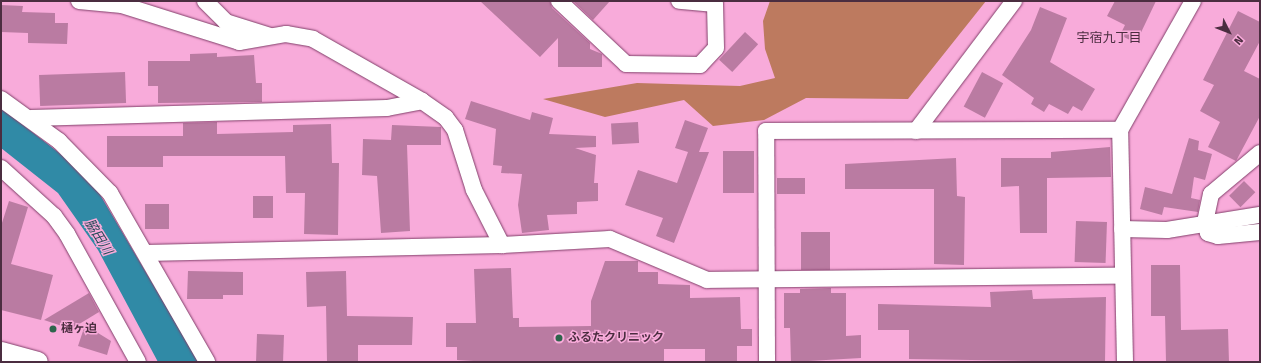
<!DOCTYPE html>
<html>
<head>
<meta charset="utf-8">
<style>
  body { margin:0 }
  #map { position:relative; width:1261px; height:363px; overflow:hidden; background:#f8abda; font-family:"Fira Sans","Noto Sans JP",sans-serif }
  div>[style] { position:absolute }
  .forest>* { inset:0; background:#bd7a5f }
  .water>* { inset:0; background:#308aa6 }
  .building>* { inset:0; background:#ba7ba2; transform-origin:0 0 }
  .roads { filter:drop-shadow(0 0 1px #813f6a) drop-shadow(0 0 1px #813f6a) }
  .minor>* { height:16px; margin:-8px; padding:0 8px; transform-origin:8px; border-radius:8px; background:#fff }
  .tertiary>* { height:20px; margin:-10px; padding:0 10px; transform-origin:10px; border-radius:10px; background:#fff }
  .dots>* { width:11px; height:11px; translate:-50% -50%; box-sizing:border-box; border:2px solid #f8abda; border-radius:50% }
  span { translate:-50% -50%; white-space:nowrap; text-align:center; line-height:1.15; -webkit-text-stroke:3px #f8abda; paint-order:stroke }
  .poi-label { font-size:12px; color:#4b2d40; font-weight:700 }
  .left { translate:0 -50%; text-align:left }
  .neighbourhood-label { font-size:13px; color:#4b2d40 }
  .water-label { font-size:13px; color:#244b58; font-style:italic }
  .frame { position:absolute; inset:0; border:2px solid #4b2d40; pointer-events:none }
  .north { position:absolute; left:1209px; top:12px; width:40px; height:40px; -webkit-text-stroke:3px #f8abda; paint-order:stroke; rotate:132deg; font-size:11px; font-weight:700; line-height:16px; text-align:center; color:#4b2d40 }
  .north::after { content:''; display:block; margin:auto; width:14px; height:18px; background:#4b2d40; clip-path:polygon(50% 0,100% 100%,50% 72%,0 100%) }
</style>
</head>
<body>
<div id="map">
  <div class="forest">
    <div style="clip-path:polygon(770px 1px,986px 1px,908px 99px,806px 98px,764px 120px,713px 126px,684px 100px,605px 117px,543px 99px,637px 83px,740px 86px,775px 78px,765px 49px,763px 21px)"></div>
  </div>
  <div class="water">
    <div style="clip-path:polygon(1px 108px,89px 176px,199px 362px,158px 362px,98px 250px,58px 193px,1px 148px)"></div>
  </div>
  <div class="building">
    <div style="clip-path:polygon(480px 1px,550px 1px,552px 8px,590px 43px,590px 49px,602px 54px,602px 67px,558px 67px,558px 38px,540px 57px)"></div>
    <div style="clip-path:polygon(573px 1px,610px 1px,593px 20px)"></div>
    <div style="clip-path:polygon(1115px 1px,1156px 1px,1136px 43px,1120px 35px,1125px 25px,1107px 16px)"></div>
    <div style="clip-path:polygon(1px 5px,23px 6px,22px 12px,55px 13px,55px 23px,68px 23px,67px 44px,28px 43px,28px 33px,1px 32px)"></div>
    <div style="clip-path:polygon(1040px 7px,1067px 18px,1050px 62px,1095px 89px,1082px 111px,1073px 106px,1068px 114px,1049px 104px,1044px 112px,1031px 104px,1034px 98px,1002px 75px,1031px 30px)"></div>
    <div style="clip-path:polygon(1238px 11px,1260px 22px,1260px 41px,1244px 71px,1260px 79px,1260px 116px,1236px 161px,1208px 147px,1220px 122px,1200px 111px,1214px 85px,1203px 80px)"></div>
    <div style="left:745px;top:32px;width:18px;height:38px;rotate:43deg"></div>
    <div style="clip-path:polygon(217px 53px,217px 57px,254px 55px,256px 83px,262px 83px,262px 102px,158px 103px,158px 86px,148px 86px,148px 61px,190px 61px,190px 54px)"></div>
    <div style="left:125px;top:72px;width:31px;height:86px;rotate:88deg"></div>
    <div style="left:982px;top:72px;width:24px;height:39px;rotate:28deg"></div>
    <div style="clip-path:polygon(471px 101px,530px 120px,532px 112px,553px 118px,549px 134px,596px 136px,596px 147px,575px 148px,596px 155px,594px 183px,598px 183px,598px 201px,577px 202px,577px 214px,547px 215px,549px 230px,522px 233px,518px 205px,522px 174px,501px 173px,502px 166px,493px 165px,496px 129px,465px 119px)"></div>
    <div style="clip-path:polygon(685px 120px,708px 128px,699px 152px,709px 152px,674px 243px,656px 236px,663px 218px,625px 205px,638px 170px,677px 183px,688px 152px,675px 148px)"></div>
    <div style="clip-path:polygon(217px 122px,217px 134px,293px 132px,293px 125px,331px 124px,332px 163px,339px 163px,338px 235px,304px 234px,305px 193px,286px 193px,285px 156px,163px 156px,163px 167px,107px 167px,107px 136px,183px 136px,183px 123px)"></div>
    <div style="left:638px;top:122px;width:21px;height:27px;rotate:87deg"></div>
    <div style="clip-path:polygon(392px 125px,441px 127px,441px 145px,407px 145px,410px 231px,381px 233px,377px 176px,362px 175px,363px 139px,391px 140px)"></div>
    <div style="clip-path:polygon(1189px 138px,1199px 141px,1198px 150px,1212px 154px,1205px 180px,1194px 177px,1191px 198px,1200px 200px,1198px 212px,1164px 207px,1162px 215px,1140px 209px,1145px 187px,1172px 194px)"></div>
    <div style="clip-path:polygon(1110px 147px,1111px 177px,1047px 178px,1047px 233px,1020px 233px,1019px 186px,1001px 187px,1001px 158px,1051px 158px,1051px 152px)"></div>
    <div style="left:754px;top:151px;width:42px;height:31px;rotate:90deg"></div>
    <div style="clip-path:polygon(956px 158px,957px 196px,965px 197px,964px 265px,934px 264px,934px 189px,845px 189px,845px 164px)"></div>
    <div style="left:805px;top:178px;width:16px;height:28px;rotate:90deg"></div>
    <div style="left:1244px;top:181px;width:16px;height:21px;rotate:45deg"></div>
    <div style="left:273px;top:196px;width:22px;height:20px;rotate:90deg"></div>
    <div style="clip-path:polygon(9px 201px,28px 207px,11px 264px,53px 275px,41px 320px,1px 310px,1px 226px)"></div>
    <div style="left:145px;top:204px;width:24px;height:25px"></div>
    <div style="left:1076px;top:221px;width:31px;height:41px;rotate:2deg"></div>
    <div style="left:801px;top:232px;width:29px;height:38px"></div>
    <div style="clip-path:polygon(605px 261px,638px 261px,638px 272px,658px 272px,658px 284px,690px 285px,690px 298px,740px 297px,741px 329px,752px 329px,752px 346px,737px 346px,737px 362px,705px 362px,705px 349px,664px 349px,664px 361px,490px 362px,457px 360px,457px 347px,446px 347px,446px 323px,476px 323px,474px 269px,511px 268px,513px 318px,519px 318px,519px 327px,591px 326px,591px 301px)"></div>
    <div style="clip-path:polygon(1151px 265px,1180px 265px,1181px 330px,1228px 329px,1229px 362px,1166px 362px,1165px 316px,1151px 316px)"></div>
    <div style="clip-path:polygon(188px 271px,243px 272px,243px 295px,223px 295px,223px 299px,187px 299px)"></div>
    <div style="clip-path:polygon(346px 271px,347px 316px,413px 317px,412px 345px,358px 345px,358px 362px,327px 362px,326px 306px,307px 307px,306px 272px)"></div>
    <div style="clip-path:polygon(831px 288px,831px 293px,846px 293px,846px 336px,861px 335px,861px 358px,791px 362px,790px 328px,784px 328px,784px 293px,800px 293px,800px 289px)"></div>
    <div style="clip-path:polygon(1032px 290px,1033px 299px,1106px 297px,1105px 362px,909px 359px,909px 330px,878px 330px,878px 304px,991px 307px,990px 292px)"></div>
    <div style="clip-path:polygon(89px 293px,99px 312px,71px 329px,44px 320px)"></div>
    <div style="clip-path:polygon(85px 325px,111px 341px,107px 355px,78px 346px)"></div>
    <div style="left:257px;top:334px;width:27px;height:28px;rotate:2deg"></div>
  </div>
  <div class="roads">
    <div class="minor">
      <div style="left:79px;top:1px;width:43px;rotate:5.3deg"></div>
      <div style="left:122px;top:5px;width:123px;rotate:17.5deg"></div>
      <div style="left:239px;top:42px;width:48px;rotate:-9.7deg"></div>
      <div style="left:286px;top:34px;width:27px;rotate:10deg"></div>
      <div style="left:313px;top:39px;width:125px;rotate:29.6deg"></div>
      <div style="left:422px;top:101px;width:29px;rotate:35deg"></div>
      <div style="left:446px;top:118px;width:15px;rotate:53deg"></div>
      <div style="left:455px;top:130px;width:63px;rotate:72.4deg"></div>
      <div style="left:474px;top:190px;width:62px;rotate:63deg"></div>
      <div style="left:205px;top:1px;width:30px;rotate:45deg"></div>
      <div style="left:226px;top:22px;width:46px;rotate:17.7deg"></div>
      <div style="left:559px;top:1px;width:92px;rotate:43.2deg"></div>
      <div style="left:626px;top:64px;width:74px;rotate:0.8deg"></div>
      <div style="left:700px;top:65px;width:23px;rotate:-47deg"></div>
      <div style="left:716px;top:48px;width:44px;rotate:-91.3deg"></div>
      <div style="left:715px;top:4px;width:36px;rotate:-175deg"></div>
      <div style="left:1px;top:99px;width:72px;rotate:35.9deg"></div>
      <div style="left:59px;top:141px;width:73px;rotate:45.6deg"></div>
      <div style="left:110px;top:193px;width:195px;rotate:60.1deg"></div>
      <div style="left:31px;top:118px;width:356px;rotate:-1.6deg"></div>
      <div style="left:387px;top:108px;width:36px;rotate:-11deg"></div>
      <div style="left:916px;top:131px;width:163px;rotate:-53deg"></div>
      <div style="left:1260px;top:153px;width:64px;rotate:140.1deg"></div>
      <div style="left:1211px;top:194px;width:30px;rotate:102deg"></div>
      <div style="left:1205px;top:223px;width:10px;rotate:73deg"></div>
      <div style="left:1208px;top:233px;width:10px;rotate:17deg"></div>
      <div style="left:1218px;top:236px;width:42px;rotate:-5.4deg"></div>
      <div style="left:1px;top:168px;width:72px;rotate:42.2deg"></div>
      <div style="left:54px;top:216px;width:22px;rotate:54deg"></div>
      <div style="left:67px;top:234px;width:146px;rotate:61deg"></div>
      <div style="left:1122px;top:229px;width:45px;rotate:1.3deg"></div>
      <div style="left:1167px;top:230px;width:94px;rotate:-9.2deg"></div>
      <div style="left:146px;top:253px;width:356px;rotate:-1.3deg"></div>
      <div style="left:502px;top:245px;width:108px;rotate:-3.2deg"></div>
      <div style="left:610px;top:239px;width:105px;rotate:22.9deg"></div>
      <div style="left:707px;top:280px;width:416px;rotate:-0.6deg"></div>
      <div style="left:767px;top:362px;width:231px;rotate:-90.2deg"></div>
      <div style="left:766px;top:131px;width:354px;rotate:-0.2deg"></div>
      <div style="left:1125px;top:362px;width:232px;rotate:-91.2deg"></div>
      <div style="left:1120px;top:130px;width:148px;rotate:-60.5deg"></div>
    </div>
    <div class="tertiary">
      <div style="left:1px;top:352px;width:38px;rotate:15deg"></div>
    </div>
  </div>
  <div class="dots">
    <div style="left:53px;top:329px;background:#2d654c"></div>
    <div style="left:559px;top:338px;background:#2d654c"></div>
  </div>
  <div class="poi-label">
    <span class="left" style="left:61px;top:329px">樋ヶ迫</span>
    <span class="left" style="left:568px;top:338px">ふるたクリニック</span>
  </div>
  <div class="neighbourhood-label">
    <span style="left:1109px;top:38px">宇宿九丁目</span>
  </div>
  <div class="water-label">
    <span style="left:98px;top:237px;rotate:58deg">脇田川</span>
  </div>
  <div class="frame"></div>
  <div class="north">N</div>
</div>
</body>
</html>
